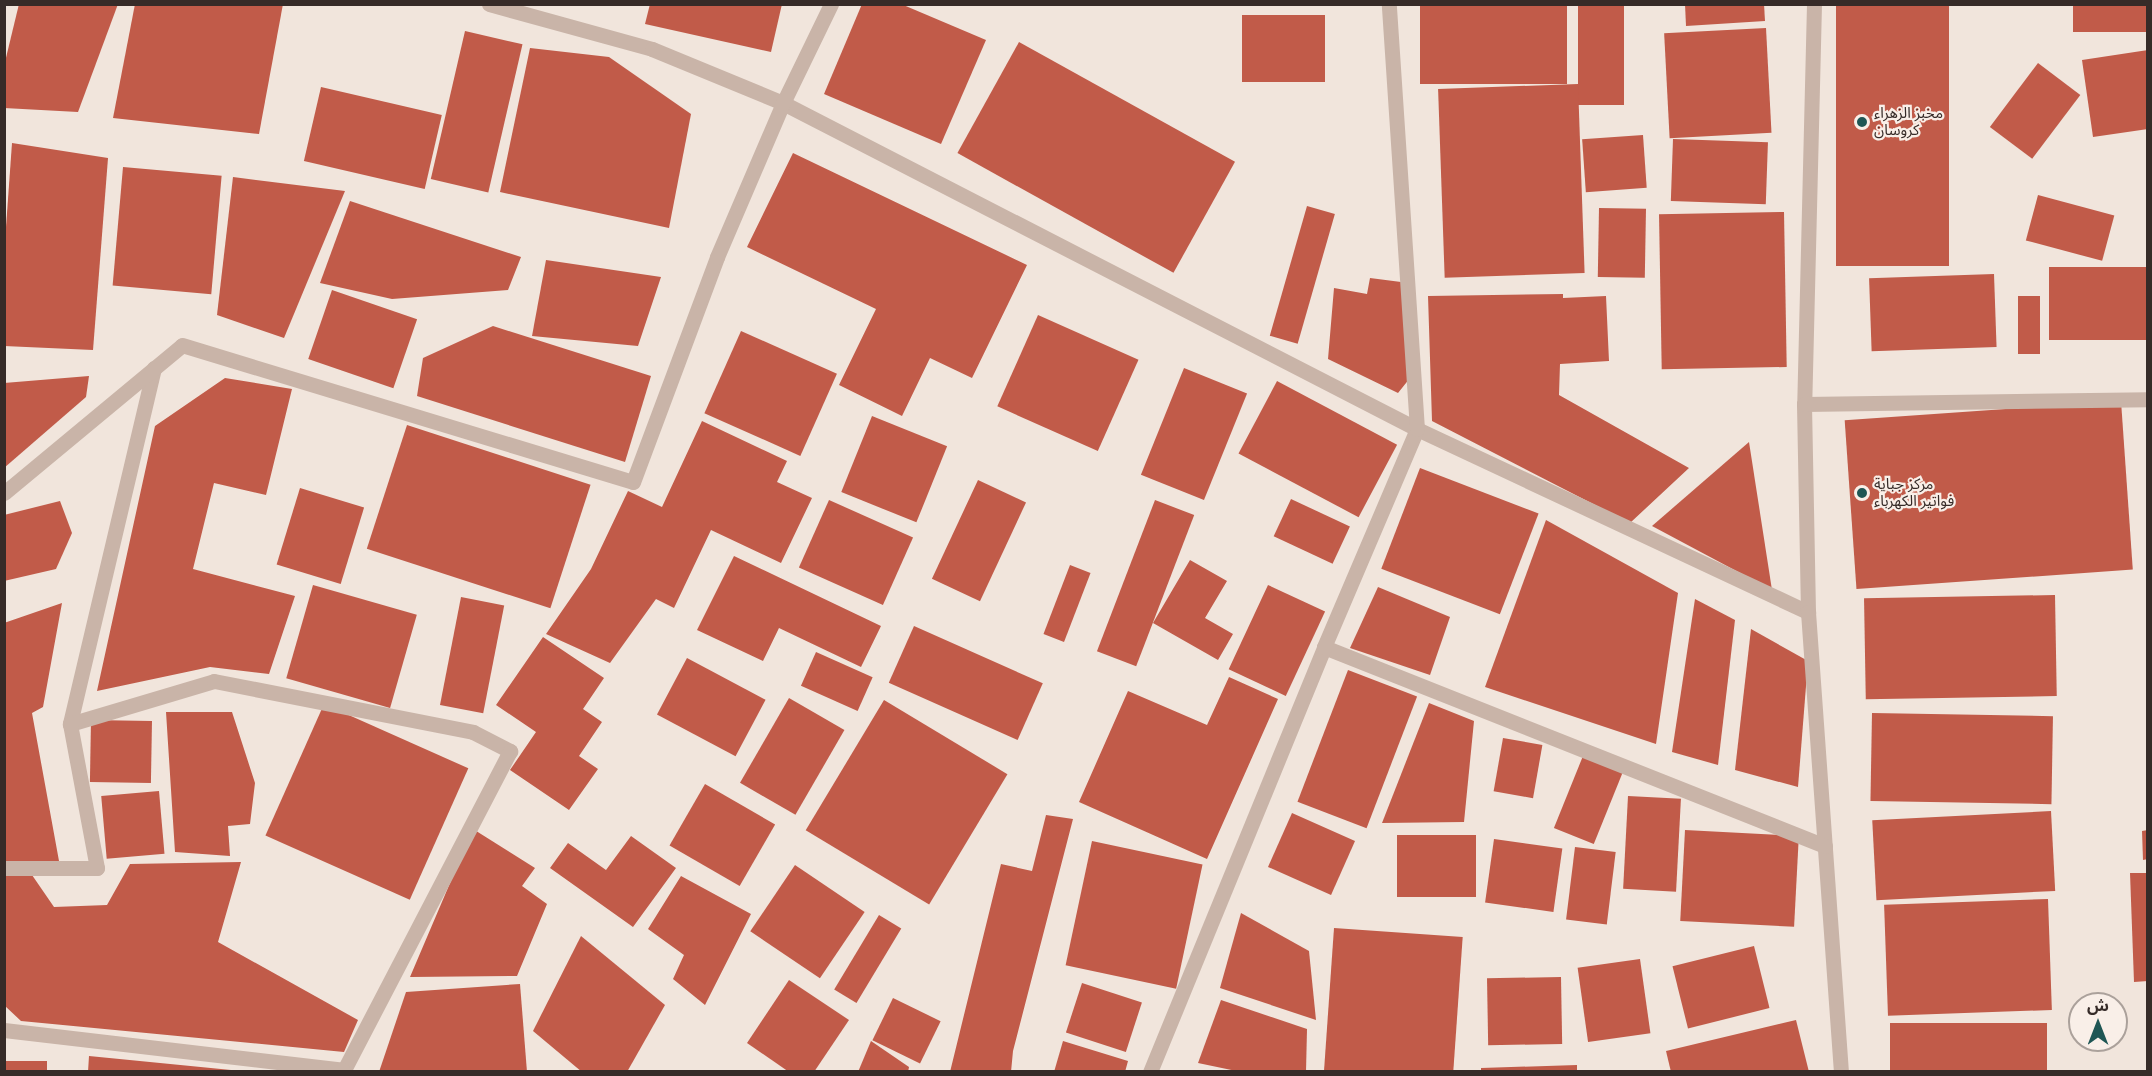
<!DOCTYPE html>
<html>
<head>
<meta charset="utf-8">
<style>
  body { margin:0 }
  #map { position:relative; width:2152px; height:1076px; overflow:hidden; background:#f1e5dc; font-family:"DM Sans","Noto Sans Arabic",sans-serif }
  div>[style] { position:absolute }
  .building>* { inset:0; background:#c15b49; transform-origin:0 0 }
  .street>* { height:15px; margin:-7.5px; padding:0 7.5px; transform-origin:7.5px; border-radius:7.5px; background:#c9b4a8 }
  .dots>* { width:16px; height:16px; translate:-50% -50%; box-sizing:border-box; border:3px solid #f9efe8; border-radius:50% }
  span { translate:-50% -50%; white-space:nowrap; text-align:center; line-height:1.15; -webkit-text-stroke:4.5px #f9efe8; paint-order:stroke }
  .poi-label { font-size:15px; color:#362b28 }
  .left { translate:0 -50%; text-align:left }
  .frame { position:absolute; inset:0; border:6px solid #362b28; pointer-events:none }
  .north { position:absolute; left:2068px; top:992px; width:60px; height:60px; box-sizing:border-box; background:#f9efe8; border:2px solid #aba19b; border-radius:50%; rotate:0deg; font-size:16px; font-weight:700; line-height:24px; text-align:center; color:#362b28 }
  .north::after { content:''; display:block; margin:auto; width:21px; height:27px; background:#1f5654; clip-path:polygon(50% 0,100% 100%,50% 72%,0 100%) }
</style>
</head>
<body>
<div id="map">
  <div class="building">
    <div style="clip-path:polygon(19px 4px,118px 4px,78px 112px,4px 108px,4px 66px)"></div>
    <div style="clip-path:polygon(135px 4px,283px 4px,259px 134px,113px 118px)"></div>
    <div style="clip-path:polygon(650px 4px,782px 4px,771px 52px,645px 24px)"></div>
    <div style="clip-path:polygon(862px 4px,901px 4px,986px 40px,941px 144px,824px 94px)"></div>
    <div style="left:1420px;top:4px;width:147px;height:80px"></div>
    <div style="left:1578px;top:4px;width:46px;height:101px"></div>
    <div style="clip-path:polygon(1685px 4px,1764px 4px,1765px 21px,1686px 26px)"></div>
    <div style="left:1836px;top:4px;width:113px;height:262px"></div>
    <div style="left:2073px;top:4px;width:75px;height:28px"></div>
    <div style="left:1242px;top:15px;width:83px;height:67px"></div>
    <div style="left:1766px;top:28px;width:105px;height:102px;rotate:87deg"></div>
    <div style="left:465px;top:31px;width:59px;height:152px;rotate:13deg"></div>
    <div style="left:1019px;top:42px;width:247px;height:127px;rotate:29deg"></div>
    <div style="clip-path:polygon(530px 48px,609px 57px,691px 114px,669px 228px,500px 192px)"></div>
    <div style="clip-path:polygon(2148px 50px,2148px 129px,2093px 137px,2082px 60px)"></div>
    <div style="left:2038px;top:63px;width:53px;height:80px;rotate:37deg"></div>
    <div style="left:1578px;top:84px;width:189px;height:140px;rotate:88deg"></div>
    <div style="left:321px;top:87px;width:124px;height:76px;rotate:13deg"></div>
    <div style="left:1643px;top:135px;width:53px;height:61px;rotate:86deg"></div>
    <div style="left:1673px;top:139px;width:95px;height:62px;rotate:2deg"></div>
    <div style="clip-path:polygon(12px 143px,108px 158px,93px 350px,4px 346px,4px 255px)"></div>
    <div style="clip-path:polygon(793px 153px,1027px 265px,972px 378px,930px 358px,902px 416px,839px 385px,876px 309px,747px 247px)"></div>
    <div style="left:123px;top:167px;width:99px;height:119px;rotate:5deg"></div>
    <div style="clip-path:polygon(233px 177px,345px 191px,284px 338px,217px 315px)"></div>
    <div style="left:2038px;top:195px;width:79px;height:47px;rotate:15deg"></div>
    <div style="clip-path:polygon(350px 201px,521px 257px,508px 290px,392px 299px,320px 283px)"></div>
    <div style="left:1307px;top:206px;width:29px;height:135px;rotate:16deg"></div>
    <div style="left:1599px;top:208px;width:47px;height:69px;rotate:1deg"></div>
    <div style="left:1784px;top:212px;width:155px;height:125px;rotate:89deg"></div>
    <div style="clip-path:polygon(546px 260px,661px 277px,638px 346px,532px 336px)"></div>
    <div style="left:2148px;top:267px;width:73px;height:99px;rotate:90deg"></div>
    <div style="left:1994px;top:274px;width:73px;height:125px;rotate:88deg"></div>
    <div style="clip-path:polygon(1370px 278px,1401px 282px,1410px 378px,1398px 393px,1328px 359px,1334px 288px,1367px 294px)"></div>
    <div style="left:332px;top:290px;width:90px;height:73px;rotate:19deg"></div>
    <div style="clip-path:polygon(1563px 294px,1563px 298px,1606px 296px,1609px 361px,1560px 364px,1559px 395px,1689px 468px,1630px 523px,1432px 421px,1428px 296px)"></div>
    <div style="left:2018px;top:296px;width:22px;height:58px"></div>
    <div style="left:1038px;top:315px;width:110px;height:100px;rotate:24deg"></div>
    <div style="clip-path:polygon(493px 326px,651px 376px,625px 462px,417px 396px,423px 358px)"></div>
    <div style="left:741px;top:331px;width:105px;height:90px;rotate:24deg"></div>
    <div style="left:1184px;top:368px;width:68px;height:115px;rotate:22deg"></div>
    <div style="clip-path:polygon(89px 376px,86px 397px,4px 468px,4px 383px)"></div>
    <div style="clip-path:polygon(225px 378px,292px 389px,266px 495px,214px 483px,193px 569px,295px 596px,269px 674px,210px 667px,97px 691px,155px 426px)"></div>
    <div style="left:1277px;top:381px;width:136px;height:82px;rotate:28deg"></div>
    <div style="left:2121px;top:401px;width:169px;height:277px;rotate:86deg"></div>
    <div style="left:872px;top:416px;width:81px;height:82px;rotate:22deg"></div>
    <div style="clip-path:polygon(702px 421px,787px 461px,777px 482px,812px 498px,781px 563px,711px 530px,674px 608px,656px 599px,610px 663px,546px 634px,591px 569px,628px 491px,662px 507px)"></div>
    <div style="left:407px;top:425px;width:193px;height:130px;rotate:18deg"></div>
    <div style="clip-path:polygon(1749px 442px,1772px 590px,1652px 526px)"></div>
    <div style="left:1420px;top:468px;width:127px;height:108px;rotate:21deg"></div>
    <div style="left:978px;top:480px;width:53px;height:109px;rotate:25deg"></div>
    <div style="left:300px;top:488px;width:67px;height:80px;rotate:17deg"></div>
    <div style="left:1291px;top:499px;width:65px;height:41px;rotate:25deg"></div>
    <div style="left:829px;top:500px;width:92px;height:74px;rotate:24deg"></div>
    <div style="left:1155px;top:500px;width:42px;height:162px;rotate:21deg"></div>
    <div style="clip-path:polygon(60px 501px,72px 533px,56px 569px,4px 581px,4px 515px)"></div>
    <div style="clip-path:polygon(1546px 520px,1678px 593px,1656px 744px,1485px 687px)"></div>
    <div style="clip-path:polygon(734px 556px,881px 626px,861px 667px,779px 628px,763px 661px,697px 630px)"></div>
    <div style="clip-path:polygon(1190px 560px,1227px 581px,1205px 618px,1233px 634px,1218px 660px,1153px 623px)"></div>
    <div style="left:1070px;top:565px;width:22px;height:74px;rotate:21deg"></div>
    <div style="left:313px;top:585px;width:108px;height:97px;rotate:16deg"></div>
    <div style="left:1268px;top:585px;width:63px;height:93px;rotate:25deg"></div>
    <div style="clip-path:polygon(1378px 587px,1450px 617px,1430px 675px,1350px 648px)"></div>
    <div style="left:2055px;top:595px;width:101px;height:191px;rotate:89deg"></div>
    <div style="left:461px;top:597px;width:44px;height:110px;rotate:11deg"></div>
    <div style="clip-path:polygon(1695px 599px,1735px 620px,1718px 765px,1672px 752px)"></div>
    <div style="clip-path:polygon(62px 603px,43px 707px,32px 713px,59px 861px,4px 863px,4px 623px)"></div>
    <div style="left:914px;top:626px;width:141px;height:62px;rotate:24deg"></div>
    <div style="clip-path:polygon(1751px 629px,1808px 661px,1798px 787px,1735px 770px)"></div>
    <div style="clip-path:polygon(543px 637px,604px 678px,583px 709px,602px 722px,579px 756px,598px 769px,569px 810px,510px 770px,536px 732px,496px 705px)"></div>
    <div style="left:816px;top:652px;width:62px;height:37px;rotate:24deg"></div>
    <div style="left:687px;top:658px;width:89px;height:64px;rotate:28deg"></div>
    <div style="left:1348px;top:670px;width:74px;height:141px;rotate:21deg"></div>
    <div style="clip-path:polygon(1229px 677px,1278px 699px,1207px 859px,1079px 802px,1128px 691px,1207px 725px)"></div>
    <div style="left:789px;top:698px;width:64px;height:98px;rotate:30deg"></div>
    <div style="left:884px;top:700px;width:144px;height:152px;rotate:31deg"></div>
    <div style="clip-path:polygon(1429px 703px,1474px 721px,1464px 822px,1382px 823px)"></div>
    <div style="left:324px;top:704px;width:158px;height:144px;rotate:24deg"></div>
    <div style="clip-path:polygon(166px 712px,232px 712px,255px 783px,250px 824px,228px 826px,230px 856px,175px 852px)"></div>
    <div style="left:1872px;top:713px;width:181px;height:88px;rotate:1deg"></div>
    <div style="left:91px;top:720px;width:61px;height:62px;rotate:1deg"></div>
    <div style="left:1503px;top:738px;width:40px;height:54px;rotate:10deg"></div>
    <div style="left:1585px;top:751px;width:43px;height:83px;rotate:22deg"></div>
    <div style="left:705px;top:784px;width:81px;height:71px;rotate:30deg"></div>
    <div style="left:159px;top:791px;width:63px;height:58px;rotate:85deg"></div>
    <div style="left:1628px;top:796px;width:53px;height:93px;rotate:3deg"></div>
    <div style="left:2051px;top:811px;width:80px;height:179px;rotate:87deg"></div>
    <div style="left:1292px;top:813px;width:69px;height:59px;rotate:24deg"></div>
    <div style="clip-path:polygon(1046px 815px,1073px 819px,1013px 1051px,1011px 1072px,950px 1072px,1001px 864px,1032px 871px)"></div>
    <div style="clip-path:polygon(473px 829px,535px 868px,522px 886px,547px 904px,517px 976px,410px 977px)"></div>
    <div style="left:1685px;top:830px;width:114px;height:91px;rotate:3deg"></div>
    <div style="clip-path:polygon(2148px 830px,2148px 859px,2143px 860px,2142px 831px)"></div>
    <div style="left:1397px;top:835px;width:79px;height:62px"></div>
    <div style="clip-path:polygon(631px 836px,676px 868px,633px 927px,550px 868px,568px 843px,606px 870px)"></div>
    <div style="left:1494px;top:839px;width:69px;height:64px;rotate:8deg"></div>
    <div style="left:1092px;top:841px;width:113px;height:127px;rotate:12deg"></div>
    <div style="left:1575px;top:847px;width:41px;height:73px;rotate:7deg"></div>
    <div style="clip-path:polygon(241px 862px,218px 942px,358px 1020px,344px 1052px,21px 1021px,4px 1005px,4px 876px,32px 875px,54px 907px,107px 905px,130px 864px)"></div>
    <div style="left:795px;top:865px;width:84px;height:80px;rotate:34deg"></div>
    <div style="clip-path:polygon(2130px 873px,2148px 873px,2148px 981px,2134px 982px)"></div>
    <div style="clip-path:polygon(681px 876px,751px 914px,705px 1005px,673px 979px,684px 955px,648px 929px)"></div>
    <div style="left:2048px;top:899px;width:111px;height:164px;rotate:88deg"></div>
    <div style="clip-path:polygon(1241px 913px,1309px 951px,1316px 1020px,1220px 988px)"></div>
    <div style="left:879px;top:915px;width:26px;height:87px;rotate:31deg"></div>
    <div style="left:1334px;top:928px;width:129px;height:145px;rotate:4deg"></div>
    <div style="clip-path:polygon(581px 936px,665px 1005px,627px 1072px,582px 1072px,533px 1031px)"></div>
    <div style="left:1754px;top:946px;width:64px;height:84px;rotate:76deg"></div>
    <div style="left:1640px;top:959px;width:75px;height:63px;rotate:82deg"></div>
    <div style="left:1561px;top:977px;width:67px;height:74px;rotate:89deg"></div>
    <div style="clip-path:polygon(789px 980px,849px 1020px,814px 1072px,789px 1072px,747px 1043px)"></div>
    <div style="left:1082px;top:983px;width:63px;height:52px;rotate:18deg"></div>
    <div style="clip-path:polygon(520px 984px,527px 1072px,379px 1072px,406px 992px)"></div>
    <div style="left:893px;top:998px;width:53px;height:47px;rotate:26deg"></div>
    <div style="clip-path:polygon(1221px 1000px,1307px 1029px,1306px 1072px,1241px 1072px,1198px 1063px)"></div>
    <div style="clip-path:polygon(1796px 1020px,1809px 1072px,1671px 1072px,1666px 1051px)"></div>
    <div style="left:2047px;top:1023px;width:49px;height:157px;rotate:90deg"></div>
    <div style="clip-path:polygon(871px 1041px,909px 1067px,908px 1072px,858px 1072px)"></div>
    <div style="clip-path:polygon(1063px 1041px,1128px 1061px,1125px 1072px,1054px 1072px)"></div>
    <div style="clip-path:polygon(89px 1056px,231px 1070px,231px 1072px,88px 1072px)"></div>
    <div style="left:4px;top:1061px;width:43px;height:11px"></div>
    <div style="clip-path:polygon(1577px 1065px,1577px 1072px,1481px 1072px,1481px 1068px)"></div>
  </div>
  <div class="street">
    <div style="left:489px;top:4px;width:169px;rotate:15.4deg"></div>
    <div style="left:652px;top:49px;width:142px;rotate:22.4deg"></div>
    <div style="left:783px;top:103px;width:713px;rotate:27.21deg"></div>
    <div style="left:1417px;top:429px;width:432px;rotate:25.1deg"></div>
    <div style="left:1814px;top:4px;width:400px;rotate:91.4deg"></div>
    <div style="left:1804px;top:404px;width:208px;rotate:88.9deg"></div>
    <div style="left:1808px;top:612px;width:461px;rotate:85.9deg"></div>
    <div style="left:154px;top:368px;width:366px;rotate:103.3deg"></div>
    <div style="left:70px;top:724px;width:150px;rotate:-16.6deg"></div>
    <div style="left:214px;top:681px;width:264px;rotate:11.1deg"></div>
    <div style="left:473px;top:732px;width:42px;rotate:27.2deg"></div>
    <div style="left:510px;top:751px;width:362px;rotate:117.5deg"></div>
    <div style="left:1804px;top:404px;width:344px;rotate:-0.8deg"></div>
    <div style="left:4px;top:493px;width:231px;rotate:-39.7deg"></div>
    <div style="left:182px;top:345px;width:471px;rotate:16.9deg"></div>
    <div style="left:633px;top:482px;width:240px;rotate:-69.5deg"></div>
    <div style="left:717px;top:257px;width:168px;rotate:-66.8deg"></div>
    <div style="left:783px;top:103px;width:110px;rotate:-64.1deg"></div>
    <div style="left:1324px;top:647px;width:539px;rotate:21.66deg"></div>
    <div style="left:4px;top:868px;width:93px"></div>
    <div style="left:97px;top:868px;width:147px;rotate:-100.6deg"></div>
    <div style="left:4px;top:1030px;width:341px;rotate:6.7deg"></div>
    <div style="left:1150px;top:1072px;width:459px;rotate:-67.7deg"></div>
    <div style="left:1324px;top:647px;width:237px;rotate:-66.9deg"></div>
    <div style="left:1417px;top:429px;width:426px;rotate:-93.8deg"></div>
  </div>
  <div class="dots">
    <div style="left:1862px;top:122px;background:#1f5654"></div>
    <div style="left:1862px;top:493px;background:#1f5654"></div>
  </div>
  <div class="poi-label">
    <span class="left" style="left:1874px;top:122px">مخبز الزهراء<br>كروسان</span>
    <span class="left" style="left:1874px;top:493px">مركز جباية<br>فواتير الكهرباء</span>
  </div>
  <div class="frame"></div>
  <div class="north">ش</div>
</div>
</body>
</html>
